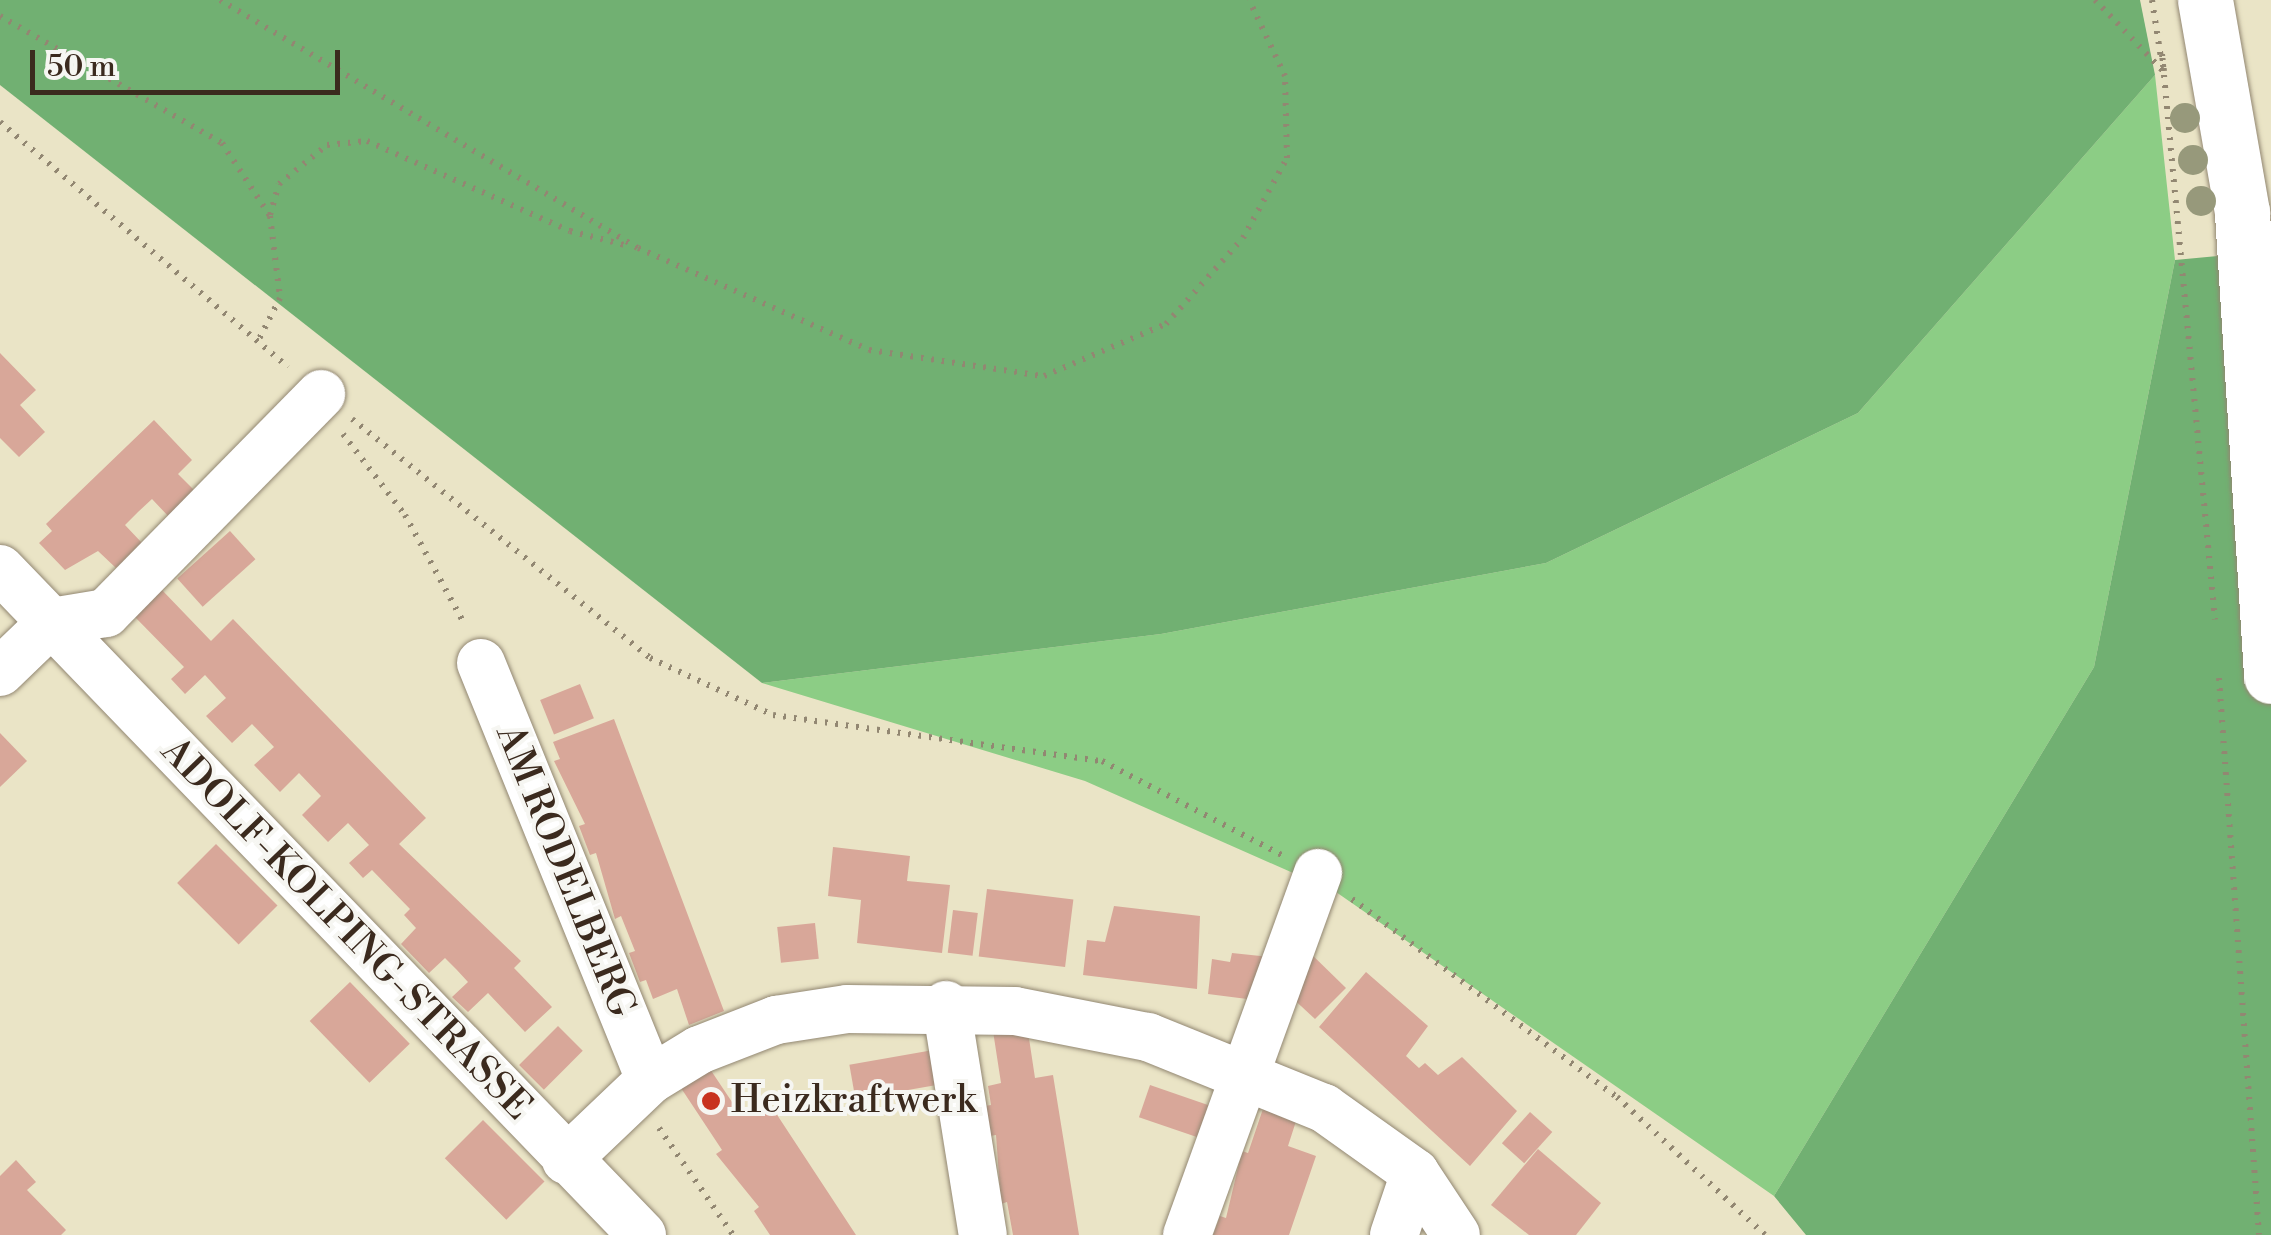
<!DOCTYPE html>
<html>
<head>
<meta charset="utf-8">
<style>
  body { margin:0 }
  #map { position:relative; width:2271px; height:1235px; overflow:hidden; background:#eae4c6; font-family:"Libre Bodoni",serif }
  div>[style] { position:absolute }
  .green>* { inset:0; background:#8ccd85 }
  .forest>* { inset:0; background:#71b072 }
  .building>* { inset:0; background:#d8a799; transform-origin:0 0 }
  .path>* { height:6px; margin-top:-3px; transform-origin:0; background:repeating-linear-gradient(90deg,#928772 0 2.5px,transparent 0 10.5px) }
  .roads { filter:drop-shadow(0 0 2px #928772) drop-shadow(0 0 2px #928772) }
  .minor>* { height:48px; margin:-24px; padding:0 24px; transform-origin:24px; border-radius:24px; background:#fff }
  .tertiary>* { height:55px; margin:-27.5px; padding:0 27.5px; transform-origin:27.5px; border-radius:27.5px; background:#fff }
  .trees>* { width:30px; height:30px; margin:-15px; border-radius:50%; background:#97997b }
  .dots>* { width:28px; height:28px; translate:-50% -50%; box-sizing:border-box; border:5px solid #f6f6f2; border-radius:50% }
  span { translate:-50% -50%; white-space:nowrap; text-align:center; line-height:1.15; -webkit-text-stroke:8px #f6f6f2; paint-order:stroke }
  .street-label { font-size:38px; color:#3b2a1e }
  .poi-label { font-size:38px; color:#3b2a1e }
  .left { translate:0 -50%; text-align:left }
  .scale { position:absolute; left:30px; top:50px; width:310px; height:45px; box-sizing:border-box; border:5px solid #3b2a1e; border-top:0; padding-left:12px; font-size:30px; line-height:35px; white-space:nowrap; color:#3b2a1e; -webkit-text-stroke:8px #f6f6f2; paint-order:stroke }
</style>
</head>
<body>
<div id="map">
  <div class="green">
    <div style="clip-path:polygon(2155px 75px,2175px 260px,2094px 667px,1774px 1196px,1336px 892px,1085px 781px,762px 683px,1161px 634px,1546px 563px,1858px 413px)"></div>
  </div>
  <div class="forest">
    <div style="clip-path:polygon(0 0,2140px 0,2155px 75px,1858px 413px,1546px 563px,1161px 634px,762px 683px,0 85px)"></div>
    <div style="clip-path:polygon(2271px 251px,2271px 1235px,1806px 1235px,1774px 1196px,2094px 667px,2175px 260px)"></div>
  </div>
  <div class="building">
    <div style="clip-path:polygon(0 353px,36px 390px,20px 405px,45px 432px,19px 457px,0 438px)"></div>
    <div style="clip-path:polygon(154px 420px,192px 460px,178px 474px,195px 491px,169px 517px,152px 499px,138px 512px,125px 525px,142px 543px,116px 568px,98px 551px,65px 570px,39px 543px,52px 531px,46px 524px)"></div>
    <div style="left:230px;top:531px;width:38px;height:71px;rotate:48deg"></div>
    <div style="clip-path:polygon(161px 589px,211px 641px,233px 619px,426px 818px,399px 844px,521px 961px,514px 968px,552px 1007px,525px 1032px,488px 993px,468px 1012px,452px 997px,468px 982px,456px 969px,445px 958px,429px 973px,401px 944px,416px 928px,404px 915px,410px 909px,372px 870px,363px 878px,349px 863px,369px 845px,348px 823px,328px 842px,302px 815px,321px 796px,299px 773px,280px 792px,254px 765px,274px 747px,252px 724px,232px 743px,206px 716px,226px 698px,205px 675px,185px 694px,171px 679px,184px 667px,134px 616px)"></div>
    <div style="left:580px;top:684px;width:37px;height:43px;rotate:68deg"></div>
    <div style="clip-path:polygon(614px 719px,724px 1011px,689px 1025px,677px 989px,653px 999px,646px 980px,640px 982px,629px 953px,635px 951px,621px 916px,615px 919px,596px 853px,590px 855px,579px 826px,585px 824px,554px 761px,560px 759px,553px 742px)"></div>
    <div style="clip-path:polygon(0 733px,27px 761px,0 787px)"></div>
    <div style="left:216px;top:844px;width:87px;height:55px;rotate:45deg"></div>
    <div style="clip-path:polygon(833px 847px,910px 856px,907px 881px,950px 885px,942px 953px,857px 943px,861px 900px,828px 896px)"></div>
    <div style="left:987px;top:889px;width:87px;height:68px;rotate:7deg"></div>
    <div style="clip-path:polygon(1114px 906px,1200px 916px,1197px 989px,1083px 975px,1087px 940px,1105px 942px)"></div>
    <div style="left:953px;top:910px;width:25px;height:43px;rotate:7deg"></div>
    <div style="left:815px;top:923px;width:36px;height:38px;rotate:84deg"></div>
    <div style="clip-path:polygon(1305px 948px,1346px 988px,1315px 1019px,1288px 994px)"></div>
    <div style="clip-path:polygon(1232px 953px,1270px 957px,1255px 1000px,1208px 994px,1212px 959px,1230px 962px)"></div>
    <div style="clip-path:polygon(1366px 972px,1428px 1026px,1406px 1056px,1419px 1068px,1425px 1063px,1438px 1075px,1462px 1057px,1517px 1111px,1470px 1166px,1319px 1027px)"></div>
    <div style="left:350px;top:982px;width:86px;height:56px;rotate:46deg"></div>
    <div style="clip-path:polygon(1027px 1025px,1035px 1078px,1053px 1075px,1079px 1235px,1013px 1235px,1007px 1202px,1001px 1204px,996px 1135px,990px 1136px,985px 1106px,991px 1105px,988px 1086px,1001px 1083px,993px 1031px)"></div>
    <div style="left:558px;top:1026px;width:35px;height:55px;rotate:45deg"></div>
    <div style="left:939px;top:1049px;width:35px;height:91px;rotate:80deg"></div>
    <div style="clip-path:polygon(710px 1069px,740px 1114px,766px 1098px,856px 1235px,770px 1235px,754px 1211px,759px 1207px,716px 1154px,722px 1150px,681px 1088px)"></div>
    <div style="left:1150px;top:1085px;width:72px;height:34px;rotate:19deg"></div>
    <div style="clip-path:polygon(1266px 1100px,1299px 1112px,1288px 1146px,1316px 1156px,1289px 1235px,1213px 1235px,1220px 1216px,1226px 1218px,1242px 1151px,1248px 1153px)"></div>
    <div style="left:1530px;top:1112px;width:30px;height:42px;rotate:42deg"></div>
    <div style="left:483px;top:1120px;width:87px;height:54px;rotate:45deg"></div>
    <div style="clip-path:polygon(1538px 1149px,1601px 1203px,1576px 1235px,1529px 1235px,1491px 1205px)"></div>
    <div style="clip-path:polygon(16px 1160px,36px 1182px,27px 1190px,66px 1230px,61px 1235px,0 1235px,0 1176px)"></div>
  </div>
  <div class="path">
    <div style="left:220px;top:0;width:486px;rotate:30.7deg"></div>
    <div style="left:638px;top:248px;width:253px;rotate:23.8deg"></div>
    <div style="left:869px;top:350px;width:177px;rotate:8.5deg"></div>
    <div style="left:1044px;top:376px;width:133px;rotate:-23.1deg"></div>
    <div style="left:1166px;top:324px;width:115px;rotate:-48.2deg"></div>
    <div style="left:1243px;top:238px;width:91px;rotate:-61.2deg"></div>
    <div style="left:1287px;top:158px;width:82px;rotate:-91.4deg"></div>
    <div style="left:1285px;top:76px;width:84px;rotate:-115.3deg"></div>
    <div style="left:2095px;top:0;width:98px;rotate:46.2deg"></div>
    <div style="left:2152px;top:0;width:59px;rotate:81.2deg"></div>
    <div style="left:0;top:16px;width:256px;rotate:29.8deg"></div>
    <div style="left:222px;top:143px;width:87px;rotate:56.7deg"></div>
    <div style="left:270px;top:216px;width:83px;rotate:83deg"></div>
    <div style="left:280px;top:298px;width:51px;rotate:117.1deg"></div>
    <div style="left:2164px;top:71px;width:17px;rotate:-97deg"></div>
    <div style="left:2162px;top:54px;width:568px;rotate:84.65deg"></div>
    <div style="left:0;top:122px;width:378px;rotate:40.4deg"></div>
    <div style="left:270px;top:215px;width:32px;rotate:-74deg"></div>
    <div style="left:279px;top:184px;width:62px;rotate:-39.1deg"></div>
    <div style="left:327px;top:145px;width:40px;rotate:-5.7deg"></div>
    <div style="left:367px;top:141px;width:222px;rotate:23.9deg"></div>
    <div style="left:570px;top:231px;width:61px;rotate:14.3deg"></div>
    <div style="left:352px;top:419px;width:382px;rotate:38.7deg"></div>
    <div style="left:650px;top:658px;width:136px;rotate:24.9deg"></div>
    <div style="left:773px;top:715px;width:332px;rotate:8deg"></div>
    <div style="left:1102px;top:761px;width:203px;rotate:27.6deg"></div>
    <div style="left:343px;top:434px;width:102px;rotate:52.6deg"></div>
    <div style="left:405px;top:515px;width:125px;rotate:61.4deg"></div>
    <div style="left:2219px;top:678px;width:558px;rotate:85.89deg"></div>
    <div style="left:1352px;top:899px;width:331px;rotate:36.8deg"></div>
    <div style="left:1617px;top:1097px;width:202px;rotate:43deg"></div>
    <div style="left:659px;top:1128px;width:130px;rotate:55.3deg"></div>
  </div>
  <div class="roads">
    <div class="minor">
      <div style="left:0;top:569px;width:925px;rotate:46.05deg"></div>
      <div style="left:481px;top:663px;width:450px;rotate:67.9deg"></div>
      <div style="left:0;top:672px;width:72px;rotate:-43.9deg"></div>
      <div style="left:52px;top:622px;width:55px;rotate:-9.5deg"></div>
      <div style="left:106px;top:613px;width:307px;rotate:-45.5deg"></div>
      <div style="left:946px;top:1005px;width:233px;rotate:80.9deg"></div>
      <div style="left:566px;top:1160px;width:116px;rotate:-43.6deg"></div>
      <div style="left:650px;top:1080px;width:57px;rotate:-31.5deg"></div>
      <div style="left:699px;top:1050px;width:83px;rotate:-21.3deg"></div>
      <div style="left:776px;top:1020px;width:72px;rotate:-8.8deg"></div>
      <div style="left:847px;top:1009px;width:168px;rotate:0.7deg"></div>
      <div style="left:1015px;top:1011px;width:136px;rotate:11.1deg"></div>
      <div style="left:1148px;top:1037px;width:190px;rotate:22deg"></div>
      <div style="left:1324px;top:1108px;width:112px;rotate:35.5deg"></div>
      <div style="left:1415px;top:1173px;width:74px;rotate:56.5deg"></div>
      <div style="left:1187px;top:1235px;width:385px;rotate:-70.1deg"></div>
      <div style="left:1394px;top:1235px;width:65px;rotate:-71.3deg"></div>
    </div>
    <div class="tertiary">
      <div style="left:2205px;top:0;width:216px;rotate:80.1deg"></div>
      <div style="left:2242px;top:213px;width:464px;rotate:86.4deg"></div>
    </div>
  </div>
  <div class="trees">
    <div style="left:2185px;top:118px"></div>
    <div style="left:2193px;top:160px"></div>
    <div style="left:2201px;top:201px"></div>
  </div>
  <div class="dots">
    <div style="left:711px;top:1101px;background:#c8321e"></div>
  </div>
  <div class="street-label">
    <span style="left:565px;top:871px;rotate:68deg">AM RODELBERG</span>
    <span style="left:346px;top:929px;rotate:46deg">ADOLF-KOLPING-STRASSE</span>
  </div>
  <div class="poi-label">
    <span class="left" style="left:731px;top:1101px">Heizkraftwerk</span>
  </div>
  <div class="scale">50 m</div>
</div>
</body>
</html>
